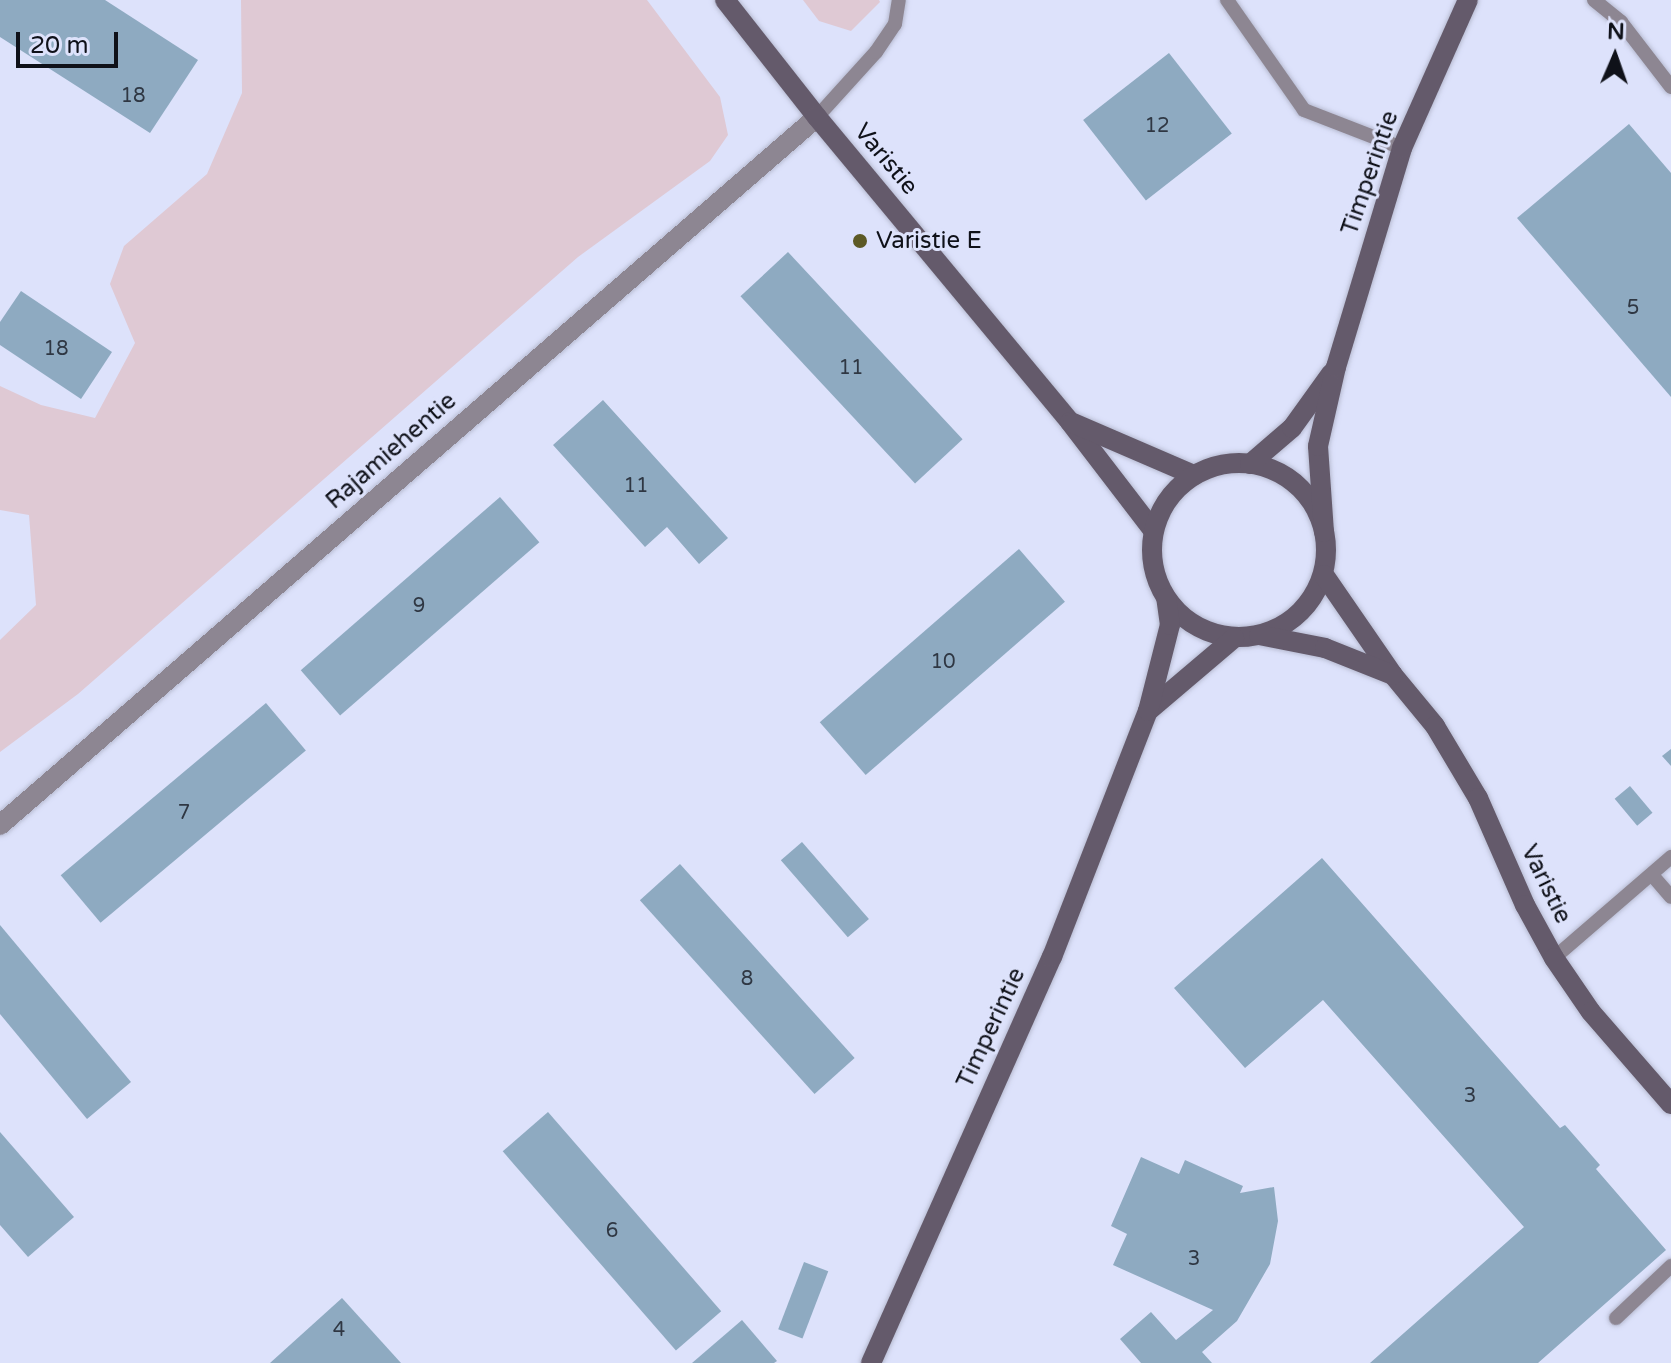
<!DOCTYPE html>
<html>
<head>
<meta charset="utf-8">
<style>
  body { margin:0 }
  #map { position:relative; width:1671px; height:1363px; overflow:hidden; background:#dde2fb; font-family:"Varela Round",sans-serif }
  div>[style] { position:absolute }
  .green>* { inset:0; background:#dfc9d4 }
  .building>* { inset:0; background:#8eaac1; transform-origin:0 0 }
  .roads { filter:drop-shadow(0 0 2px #b8bcd2) drop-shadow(0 0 2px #b8bcd2) }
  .lane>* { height:14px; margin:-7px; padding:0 7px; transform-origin:7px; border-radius:7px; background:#8d8692 }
  .street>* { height:20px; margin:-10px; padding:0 10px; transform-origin:10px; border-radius:10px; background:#8d8692 }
  .secondary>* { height:20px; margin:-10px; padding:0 10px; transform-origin:10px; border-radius:10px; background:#645a6b }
  .secondary>.ring { margin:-10px; padding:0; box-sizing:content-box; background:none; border:20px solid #645a6b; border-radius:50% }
  .dots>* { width:22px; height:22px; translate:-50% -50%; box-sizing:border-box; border:4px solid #dde2fb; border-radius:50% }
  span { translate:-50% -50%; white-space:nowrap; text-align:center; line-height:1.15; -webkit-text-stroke:6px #dde2fb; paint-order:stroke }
  .number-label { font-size:20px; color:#2f3743 }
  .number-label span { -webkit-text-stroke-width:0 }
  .street-label { font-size:24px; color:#0f1119 }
  .poi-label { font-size:24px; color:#0f1119 }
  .left { translate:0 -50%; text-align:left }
  .north { position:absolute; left:1575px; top:16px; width:80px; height:80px; -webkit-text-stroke:6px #dde2fb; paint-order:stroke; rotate:2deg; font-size:22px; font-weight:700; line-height:32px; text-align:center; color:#0f1119 }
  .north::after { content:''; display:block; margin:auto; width:28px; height:36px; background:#0f1119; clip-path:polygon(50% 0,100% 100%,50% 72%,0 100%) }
  .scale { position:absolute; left:16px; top:32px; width:102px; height:36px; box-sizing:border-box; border:4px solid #0f1119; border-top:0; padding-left:10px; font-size:24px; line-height:28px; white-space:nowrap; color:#0f1119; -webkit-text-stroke:6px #dde2fb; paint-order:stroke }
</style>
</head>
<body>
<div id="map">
  <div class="green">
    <div style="clip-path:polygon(241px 0,647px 0,720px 97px,728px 135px,710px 161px,578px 257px,78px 694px,0 752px,0 640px,36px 605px,29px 515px,0 510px,0 386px,41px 405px,95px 418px,135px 343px,110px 284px,124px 246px,207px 174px,242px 93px)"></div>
    <div style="clip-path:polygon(803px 0,879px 0,880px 2px,851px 31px,819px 21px)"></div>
  </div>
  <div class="building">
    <div style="clip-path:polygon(0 0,105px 0,198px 60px,150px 133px,0 37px)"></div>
    <div style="left:1169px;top:53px;width:102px;height:109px;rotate:52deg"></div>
    <div style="clip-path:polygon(1629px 124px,1671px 173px,1671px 397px,1517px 218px)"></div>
    <div style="left:788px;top:252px;width:256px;height:65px;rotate:47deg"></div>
    <div style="clip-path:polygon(21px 291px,112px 352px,81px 399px,0 345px,0 322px)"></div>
    <div style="clip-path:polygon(603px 400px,728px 538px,699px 564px,667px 527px,645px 547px,553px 445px)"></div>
    <div style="left:500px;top:497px;width:60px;height:264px;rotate:49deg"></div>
    <div style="left:1019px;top:549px;width:70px;height:264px;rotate:49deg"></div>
    <div style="left:266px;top:703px;width:62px;height:268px;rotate:50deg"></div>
    <div style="clip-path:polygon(1671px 749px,1671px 766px,1662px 756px)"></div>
    <div style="left:1630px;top:786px;width:35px;height:20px;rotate:50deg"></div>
    <div style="left:802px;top:842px;width:102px;height:28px;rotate:49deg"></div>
    <div style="clip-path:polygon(1322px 858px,1560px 1128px,1565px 1125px,1600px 1165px,1596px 1169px,1666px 1250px,1538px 1363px,1370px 1363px,1524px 1227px,1323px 1000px,1245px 1068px,1174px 988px)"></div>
    <div style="left:680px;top:864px;width:261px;height:54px;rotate:48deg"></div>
    <div style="clip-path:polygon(0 925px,131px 1082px,87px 1119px,0 1014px)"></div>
    <div style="left:548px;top:1112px;width:264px;height:60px;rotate:49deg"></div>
    <div style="clip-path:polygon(0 1132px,74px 1217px,28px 1257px,0 1225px)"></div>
    <div style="clip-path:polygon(1141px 1157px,1179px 1174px,1185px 1160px,1243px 1186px,1240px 1193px,1274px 1187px,1278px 1221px,1270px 1264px,1237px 1321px,1202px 1352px,1212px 1363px,1141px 1363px,1120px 1339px,1151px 1312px,1176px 1340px,1213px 1310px,1113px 1265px,1127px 1234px,1111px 1226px)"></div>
    <div style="left:804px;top:1262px;width:26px;height:72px;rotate:21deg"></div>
    <div style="clip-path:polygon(342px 1298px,401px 1363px,270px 1363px)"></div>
    <div style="clip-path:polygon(742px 1320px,777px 1361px,774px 1363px,692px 1363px)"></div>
  </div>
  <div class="roads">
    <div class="lane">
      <div style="left:1227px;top:0;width:134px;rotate:55deg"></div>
      <div style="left:1304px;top:110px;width:105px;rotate:21.2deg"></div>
      <div style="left:1594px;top:0;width:35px;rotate:39deg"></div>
      <div style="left:1621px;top:22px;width:82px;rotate:52.4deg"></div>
      <div style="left:817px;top:117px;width:88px;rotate:-47.8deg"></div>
      <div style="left:876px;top:52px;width:34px;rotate:-56deg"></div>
      <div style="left:895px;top:24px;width:24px;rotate:-81deg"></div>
      <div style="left:1652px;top:875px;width:29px;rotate:49deg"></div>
      <div style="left:1554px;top:958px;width:155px;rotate:-40.8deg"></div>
      <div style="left:1616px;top:1318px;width:76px;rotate:-43.4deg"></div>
    </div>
    <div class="street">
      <div style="left:0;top:825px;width:1081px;rotate:-40.91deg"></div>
    </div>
    <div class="secondary">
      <div style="left:725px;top:0;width:149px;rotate:51.8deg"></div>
      <div style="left:817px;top:117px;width:396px;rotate:50.3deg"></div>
      <div style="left:1070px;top:422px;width:136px;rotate:52.5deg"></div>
      <div style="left:1073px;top:423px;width:132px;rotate:23.3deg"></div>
      <div class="ring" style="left:1152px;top:463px;width:154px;height:154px"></div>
      <div style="left:1250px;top:464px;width:55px;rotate:-40.6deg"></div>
      <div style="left:1292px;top:428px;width:67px;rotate:-54.2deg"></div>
      <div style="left:1324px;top:532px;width:86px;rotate:-94deg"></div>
      <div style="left:1318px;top:446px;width:81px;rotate:-77.2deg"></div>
      <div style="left:1336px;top:367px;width:229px;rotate:-73.2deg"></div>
      <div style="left:1402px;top:148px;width:162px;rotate:-66deg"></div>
      <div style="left:1324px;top:575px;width:121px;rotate:55.4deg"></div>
      <div style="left:1393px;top:675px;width:66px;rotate:50.5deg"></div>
      <div style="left:1435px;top:726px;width:84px;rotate:59.2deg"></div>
      <div style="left:1478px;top:798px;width:117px;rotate:66.3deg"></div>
      <div style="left:1525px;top:905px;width:60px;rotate:61.3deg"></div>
      <div style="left:1554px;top:958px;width:65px;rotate:55.6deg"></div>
      <div style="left:1591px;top:1012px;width:122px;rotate:49deg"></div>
      <div style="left:1259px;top:635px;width:67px;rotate:11.1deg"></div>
      <div style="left:1325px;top:648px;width:73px;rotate:21.7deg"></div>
      <div style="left:1148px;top:711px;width:113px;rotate:-40.3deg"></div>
      <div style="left:871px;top:1363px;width:445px;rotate:-66deg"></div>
      <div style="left:1052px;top:957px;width:264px;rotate:-68.7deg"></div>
      <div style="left:1148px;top:711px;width:89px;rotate:-75.7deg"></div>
      <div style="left:1170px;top:625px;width:27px;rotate:-98deg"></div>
    </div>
  </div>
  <div class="dots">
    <div style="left:860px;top:241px;background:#5c5925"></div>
  </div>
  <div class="number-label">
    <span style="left:133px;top:96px">18</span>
    <span style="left:1157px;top:126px">12</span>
    <span style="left:1633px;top:308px">5</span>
    <span style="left:56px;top:349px">18</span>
    <span style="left:851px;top:368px">11</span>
    <span style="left:636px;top:486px">11</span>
    <span style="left:419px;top:606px">9</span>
    <span style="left:943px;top:662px">10</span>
    <span style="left:184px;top:813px">7</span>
    <span style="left:747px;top:979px">8</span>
    <span style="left:1470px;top:1096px">3</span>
    <span style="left:612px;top:1231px">6</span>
    <span style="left:1194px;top:1259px">3</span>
    <span style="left:339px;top:1330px">4</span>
  </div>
  <div class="street-label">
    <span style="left:886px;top:159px;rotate:50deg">Varistie</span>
    <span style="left:1370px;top:173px;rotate:-71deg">Timperintie</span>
    <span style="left:391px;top:451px;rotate:-41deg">Rajamiehentie</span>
    <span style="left:1546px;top:884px;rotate:64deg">Varistie</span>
    <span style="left:991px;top:1028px;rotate:-65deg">Timperintie</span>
  </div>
  <div class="poi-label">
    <span class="left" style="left:876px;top:241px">Varistie E</span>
  </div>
  <div class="north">N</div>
  <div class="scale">20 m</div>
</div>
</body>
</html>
